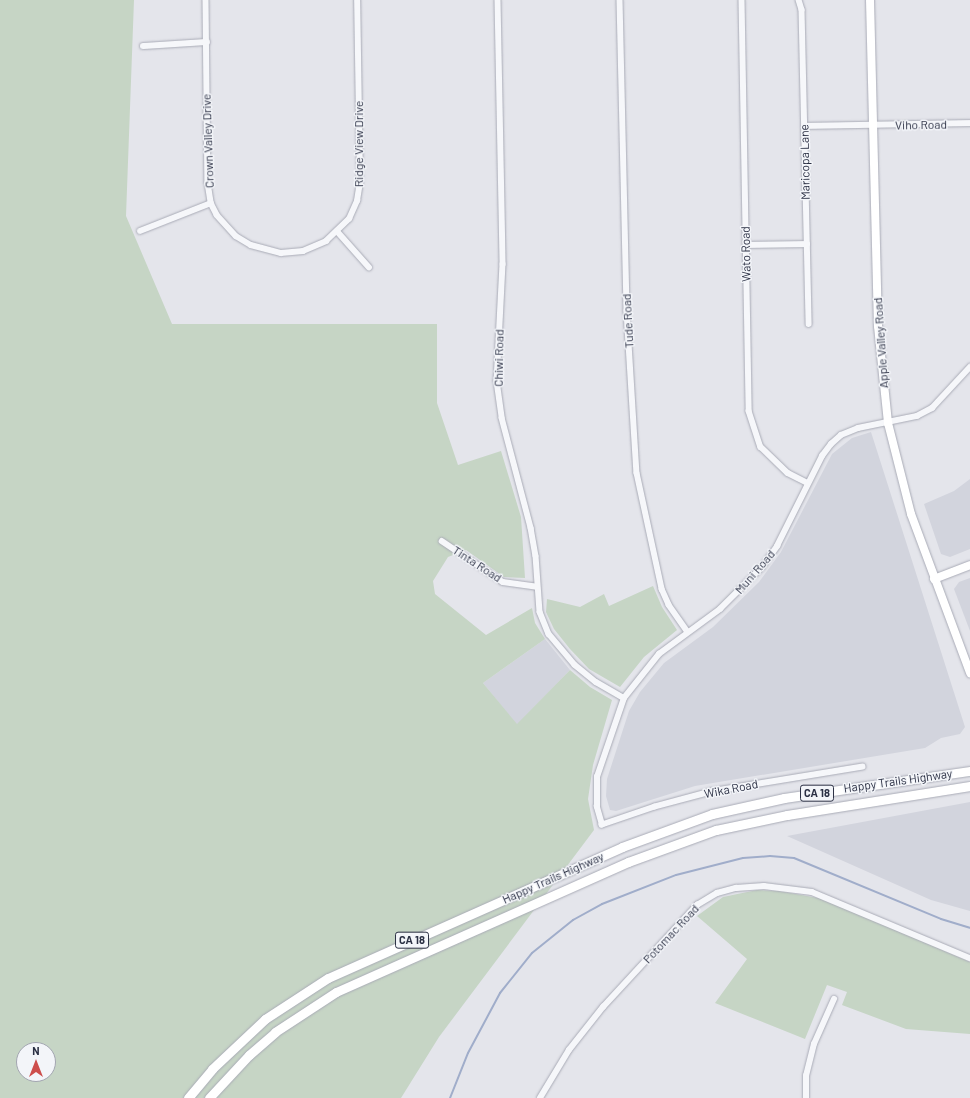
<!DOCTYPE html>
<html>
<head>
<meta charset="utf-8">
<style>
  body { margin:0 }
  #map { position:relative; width:970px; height:1098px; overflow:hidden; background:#e4e5eb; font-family:Barlow,sans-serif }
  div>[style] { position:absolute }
  .built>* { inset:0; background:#d2d4dd }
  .green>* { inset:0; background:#c6d5c5 }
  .stream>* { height:2px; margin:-1px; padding:0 1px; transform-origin:1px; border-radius:1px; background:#a0adca }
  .roads { filter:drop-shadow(0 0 1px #a9abb6) drop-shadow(0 0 1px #a9abb6) }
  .street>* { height:5.5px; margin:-2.75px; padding:0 2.75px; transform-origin:2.75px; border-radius:2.75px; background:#f6f7fa }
  .secondary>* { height:8px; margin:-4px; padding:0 4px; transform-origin:4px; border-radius:4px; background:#fff }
  .primary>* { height:9px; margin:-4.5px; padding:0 4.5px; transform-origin:4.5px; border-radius:4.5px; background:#fff }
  span { translate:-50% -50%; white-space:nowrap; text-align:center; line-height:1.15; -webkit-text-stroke:3px #f3f5f9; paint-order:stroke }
  .shield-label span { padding:1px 3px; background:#f3f5f9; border:1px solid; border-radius:3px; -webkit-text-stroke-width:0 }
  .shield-label { font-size:11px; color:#2b3044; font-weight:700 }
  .street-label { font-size:12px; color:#2b3044 }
  .north { position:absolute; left:16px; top:1042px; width:40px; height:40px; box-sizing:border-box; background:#f3f5f9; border:1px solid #a3a6b1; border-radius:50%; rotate:0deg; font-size:11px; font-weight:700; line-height:16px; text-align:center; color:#2b3044 }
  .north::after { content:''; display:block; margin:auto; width:14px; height:18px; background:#cd4e4c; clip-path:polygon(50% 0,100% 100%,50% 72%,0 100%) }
</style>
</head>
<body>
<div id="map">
  <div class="built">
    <div style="clip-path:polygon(871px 432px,965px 727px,960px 734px,941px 738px,925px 748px,695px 786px,616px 811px,610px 810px,606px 796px,607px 779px,629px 711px,640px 692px,664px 663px,713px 627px,759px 582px,781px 552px,832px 454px,852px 438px)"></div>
    <div style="clip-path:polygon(970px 479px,970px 549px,950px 557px,941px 554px,924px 504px,954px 491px)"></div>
    <div style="clip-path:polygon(970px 578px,970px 631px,954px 589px,959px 582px)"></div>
    <div style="clip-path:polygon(545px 639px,570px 670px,517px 725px,483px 683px)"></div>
    <div style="clip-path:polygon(970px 802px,970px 911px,931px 900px,787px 836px)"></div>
  </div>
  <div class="green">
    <div style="clip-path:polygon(evenodd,0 0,134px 0,126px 216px,172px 324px,437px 324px,437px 403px,458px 465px,501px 451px,521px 517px,525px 578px,504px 577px,466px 550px,448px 557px,433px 581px,435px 594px,486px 635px,532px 608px,535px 623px,545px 639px,483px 683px,517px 724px,570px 670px,590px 687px,612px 700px,593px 765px,588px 799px,594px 830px,439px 1037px,401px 1098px,0 1098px,0 0,24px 1050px,48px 1050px,48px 1074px,24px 1074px,24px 1050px)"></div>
    <div style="clip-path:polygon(653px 586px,662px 607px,677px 630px,644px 657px,620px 687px,589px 669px,570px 649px,554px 629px,546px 612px,547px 599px,580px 607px,604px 594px,609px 606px)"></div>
    <div style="clip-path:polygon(757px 890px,779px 891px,824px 899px,970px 962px,970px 1034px,906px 1029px,842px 1005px,847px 992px,827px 985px,805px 1039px,715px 1003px,747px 959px,697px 916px,723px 897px)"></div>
  </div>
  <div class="stream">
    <div style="left:450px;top:1098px;width:48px;rotate:-68.2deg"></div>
    <div style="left:468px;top:1053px;width:68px;rotate:-61.9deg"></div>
    <div style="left:500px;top:993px;width:51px;rotate:-51.3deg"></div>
    <div style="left:532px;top:953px;width:53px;rotate:-38.8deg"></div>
    <div style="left:573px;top:920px;width:33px;rotate:-29deg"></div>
    <div style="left:602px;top:904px;width:79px;rotate:-21.4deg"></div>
    <div style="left:676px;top:875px;width:69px;rotate:-14.2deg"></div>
    <div style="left:743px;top:858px;width:27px;rotate:-4deg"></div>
    <div style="left:770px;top:856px;width:24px;rotate:5deg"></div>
    <div style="left:794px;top:858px;width:159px;rotate:22.5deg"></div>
    <div style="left:941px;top:919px;width:30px;rotate:17deg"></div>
  </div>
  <div class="roads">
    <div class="street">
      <div style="left:206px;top:0;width:183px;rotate:89.4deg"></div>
      <div style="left:208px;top:183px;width:20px;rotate:81deg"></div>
      <div style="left:211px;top:203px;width:13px;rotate:63deg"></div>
      <div style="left:217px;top:215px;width:28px;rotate:48deg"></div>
      <div style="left:236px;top:236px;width:17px;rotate:31deg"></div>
      <div style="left:251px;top:245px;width:31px;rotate:15deg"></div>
      <div style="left:281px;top:253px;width:22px;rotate:-5deg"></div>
      <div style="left:303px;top:251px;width:25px;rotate:-23deg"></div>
      <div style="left:326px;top:241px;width:32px;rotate:-44deg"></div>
      <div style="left:349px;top:219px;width:20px;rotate:-66deg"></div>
      <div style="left:357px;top:201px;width:19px;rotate:-81deg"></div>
      <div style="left:360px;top:182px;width:182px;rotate:-90.9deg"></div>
      <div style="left:498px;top:0;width:264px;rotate:88.9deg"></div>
      <div style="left:503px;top:264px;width:117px;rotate:92.9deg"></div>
      <div style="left:497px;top:381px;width:37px;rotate:82deg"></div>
      <div style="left:502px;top:418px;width:114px;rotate:75.2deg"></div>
      <div style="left:531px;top:528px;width:28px;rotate:80deg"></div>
      <div style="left:536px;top:556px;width:56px;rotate:85.9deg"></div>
      <div style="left:540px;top:612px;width:24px;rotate:68deg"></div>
      <div style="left:549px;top:634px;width:40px;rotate:50deg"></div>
      <div style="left:575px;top:665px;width:27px;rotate:39deg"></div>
      <div style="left:596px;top:682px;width:32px;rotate:30deg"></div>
      <div style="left:620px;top:0;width:311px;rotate:88.7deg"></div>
      <div style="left:627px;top:311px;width:162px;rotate:86.5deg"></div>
      <div style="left:637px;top:473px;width:119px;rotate:77.8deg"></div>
      <div style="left:662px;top:589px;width:17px;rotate:66deg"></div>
      <div style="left:669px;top:605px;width:32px;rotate:55deg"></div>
      <div style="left:742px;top:0;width:411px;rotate:89deg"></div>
      <div style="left:749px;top:411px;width:38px;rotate:72deg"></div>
      <div style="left:761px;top:447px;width:37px;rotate:44deg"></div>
      <div style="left:788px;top:473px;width:22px;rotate:27deg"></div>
      <div style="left:799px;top:0;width:10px;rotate:73deg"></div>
      <div style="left:802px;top:10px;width:314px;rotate:88.7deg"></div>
      <div style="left:143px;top:46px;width:64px;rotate:-3.6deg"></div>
      <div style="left:804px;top:126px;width:166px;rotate:-1deg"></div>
      <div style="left:140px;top:231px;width:76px;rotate:-21.5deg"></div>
      <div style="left:338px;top:232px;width:47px;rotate:48.5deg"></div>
      <div style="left:746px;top:245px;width:61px;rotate:-0.9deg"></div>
      <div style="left:442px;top:541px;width:73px;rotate:33.9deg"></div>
      <div style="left:503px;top:582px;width:34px;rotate:8deg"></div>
      <div style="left:863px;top:767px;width:154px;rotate:170.7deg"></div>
      <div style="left:711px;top:792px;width:58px;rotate:165deg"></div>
      <div style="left:655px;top:807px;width:56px;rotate:161.2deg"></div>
      <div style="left:602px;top:825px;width:19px;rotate:-106deg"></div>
      <div style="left:597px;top:807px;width:30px;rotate:-90deg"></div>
      <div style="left:597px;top:777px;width:83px;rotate:-71.1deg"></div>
      <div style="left:624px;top:698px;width:56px;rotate:-51.5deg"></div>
      <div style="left:659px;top:654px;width:76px;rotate:-36.4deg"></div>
      <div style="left:720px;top:609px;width:59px;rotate:-45deg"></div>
      <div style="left:762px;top:567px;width:26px;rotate:-54deg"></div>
      <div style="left:777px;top:546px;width:101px;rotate:-63.4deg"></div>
      <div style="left:822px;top:456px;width:15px;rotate:-53deg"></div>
      <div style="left:831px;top:444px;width:13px;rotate:-42deg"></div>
      <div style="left:841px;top:435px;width:18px;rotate:-22deg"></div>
      <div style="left:858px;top:428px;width:60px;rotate:-11.5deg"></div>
      <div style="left:917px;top:416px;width:17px;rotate:-28deg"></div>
      <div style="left:932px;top:408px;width:56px;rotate:-47.2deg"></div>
      <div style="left:540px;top:1098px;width:56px;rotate:-58.9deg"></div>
      <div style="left:569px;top:1050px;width:55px;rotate:-51.7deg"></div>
      <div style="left:603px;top:1007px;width:139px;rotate:-47.3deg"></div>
      <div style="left:697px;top:905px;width:23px;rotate:-31deg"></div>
      <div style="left:717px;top:893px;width:20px;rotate:-15deg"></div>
      <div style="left:736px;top:888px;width:28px;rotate:-4deg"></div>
      <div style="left:764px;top:886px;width:48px;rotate:7.1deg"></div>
      <div style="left:812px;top:892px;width:171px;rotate:22.7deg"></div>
      <div style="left:806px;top:1098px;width:22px;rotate:-90deg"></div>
      <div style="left:806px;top:1076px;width:33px;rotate:-76deg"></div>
      <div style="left:814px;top:1044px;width:49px;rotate:-66deg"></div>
    </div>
    <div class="secondary">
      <div style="left:870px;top:0;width:326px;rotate:88.6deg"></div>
      <div style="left:878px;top:326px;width:98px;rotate:84.1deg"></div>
      <div style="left:888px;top:423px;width:94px;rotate:75.8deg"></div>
      <div style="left:911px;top:514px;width:170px;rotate:69.6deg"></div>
      <div style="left:934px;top:579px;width:39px;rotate:-21deg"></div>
    </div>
    <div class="primary">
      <div style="left:188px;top:1098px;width:38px;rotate:-50deg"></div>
      <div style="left:212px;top:1069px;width:73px;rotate:-43.3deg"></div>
      <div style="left:265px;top:1019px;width:75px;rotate:-33.1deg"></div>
      <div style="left:328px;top:978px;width:322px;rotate:-24deg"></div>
      <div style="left:622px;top:847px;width:96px;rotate:-20.1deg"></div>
      <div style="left:712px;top:814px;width:74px;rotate:-12.5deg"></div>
      <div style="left:784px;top:798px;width:188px;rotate:-8.3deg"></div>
      <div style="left:209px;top:1098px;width:59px;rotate:-47.1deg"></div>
      <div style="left:249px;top:1055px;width:35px;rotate:-41deg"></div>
      <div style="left:275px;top:1032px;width:73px;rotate:-33.3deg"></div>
      <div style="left:336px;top:992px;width:320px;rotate:-24deg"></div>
      <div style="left:628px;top:862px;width:94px;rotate:-20deg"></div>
      <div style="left:716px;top:830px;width:73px;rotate:-11.9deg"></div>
      <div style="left:787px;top:815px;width:185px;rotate:-9deg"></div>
    </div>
  </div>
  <div class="shield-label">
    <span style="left:817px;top:793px">CA 18</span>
    <span style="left:412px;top:940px">CA 18</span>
  </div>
  <div class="street-label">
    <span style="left:921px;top:125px;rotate:-1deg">Viho Road</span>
    <span style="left:208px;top:141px;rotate:-92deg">Crown Valley Drive</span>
    <span style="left:359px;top:144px;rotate:-90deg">Ridge View Drive</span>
    <span style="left:805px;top:162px;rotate:-91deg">Maricopa Lane</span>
    <span style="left:746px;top:254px;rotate:-91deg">Wato Road</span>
    <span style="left:628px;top:321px;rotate:-93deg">Tude Road</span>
    <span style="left:881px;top:343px;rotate:-94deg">Apple Valley Road</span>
    <span style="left:499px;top:358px;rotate:-89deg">Chiwi Road</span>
    <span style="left:477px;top:564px;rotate:33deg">Tinta Road</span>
    <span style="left:755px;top:572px;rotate:-49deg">Muni Road</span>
    <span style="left:898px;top:781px;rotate:-8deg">Happy Trails Highway</span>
    <span style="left:731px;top:789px;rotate:-11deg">Wika Road</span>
    <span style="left:553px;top:878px;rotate:-24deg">Happy Trails Highway</span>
    <span style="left:671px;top:934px;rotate:-47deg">Potomac Road</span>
  </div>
  <div class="north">N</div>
</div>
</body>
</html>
